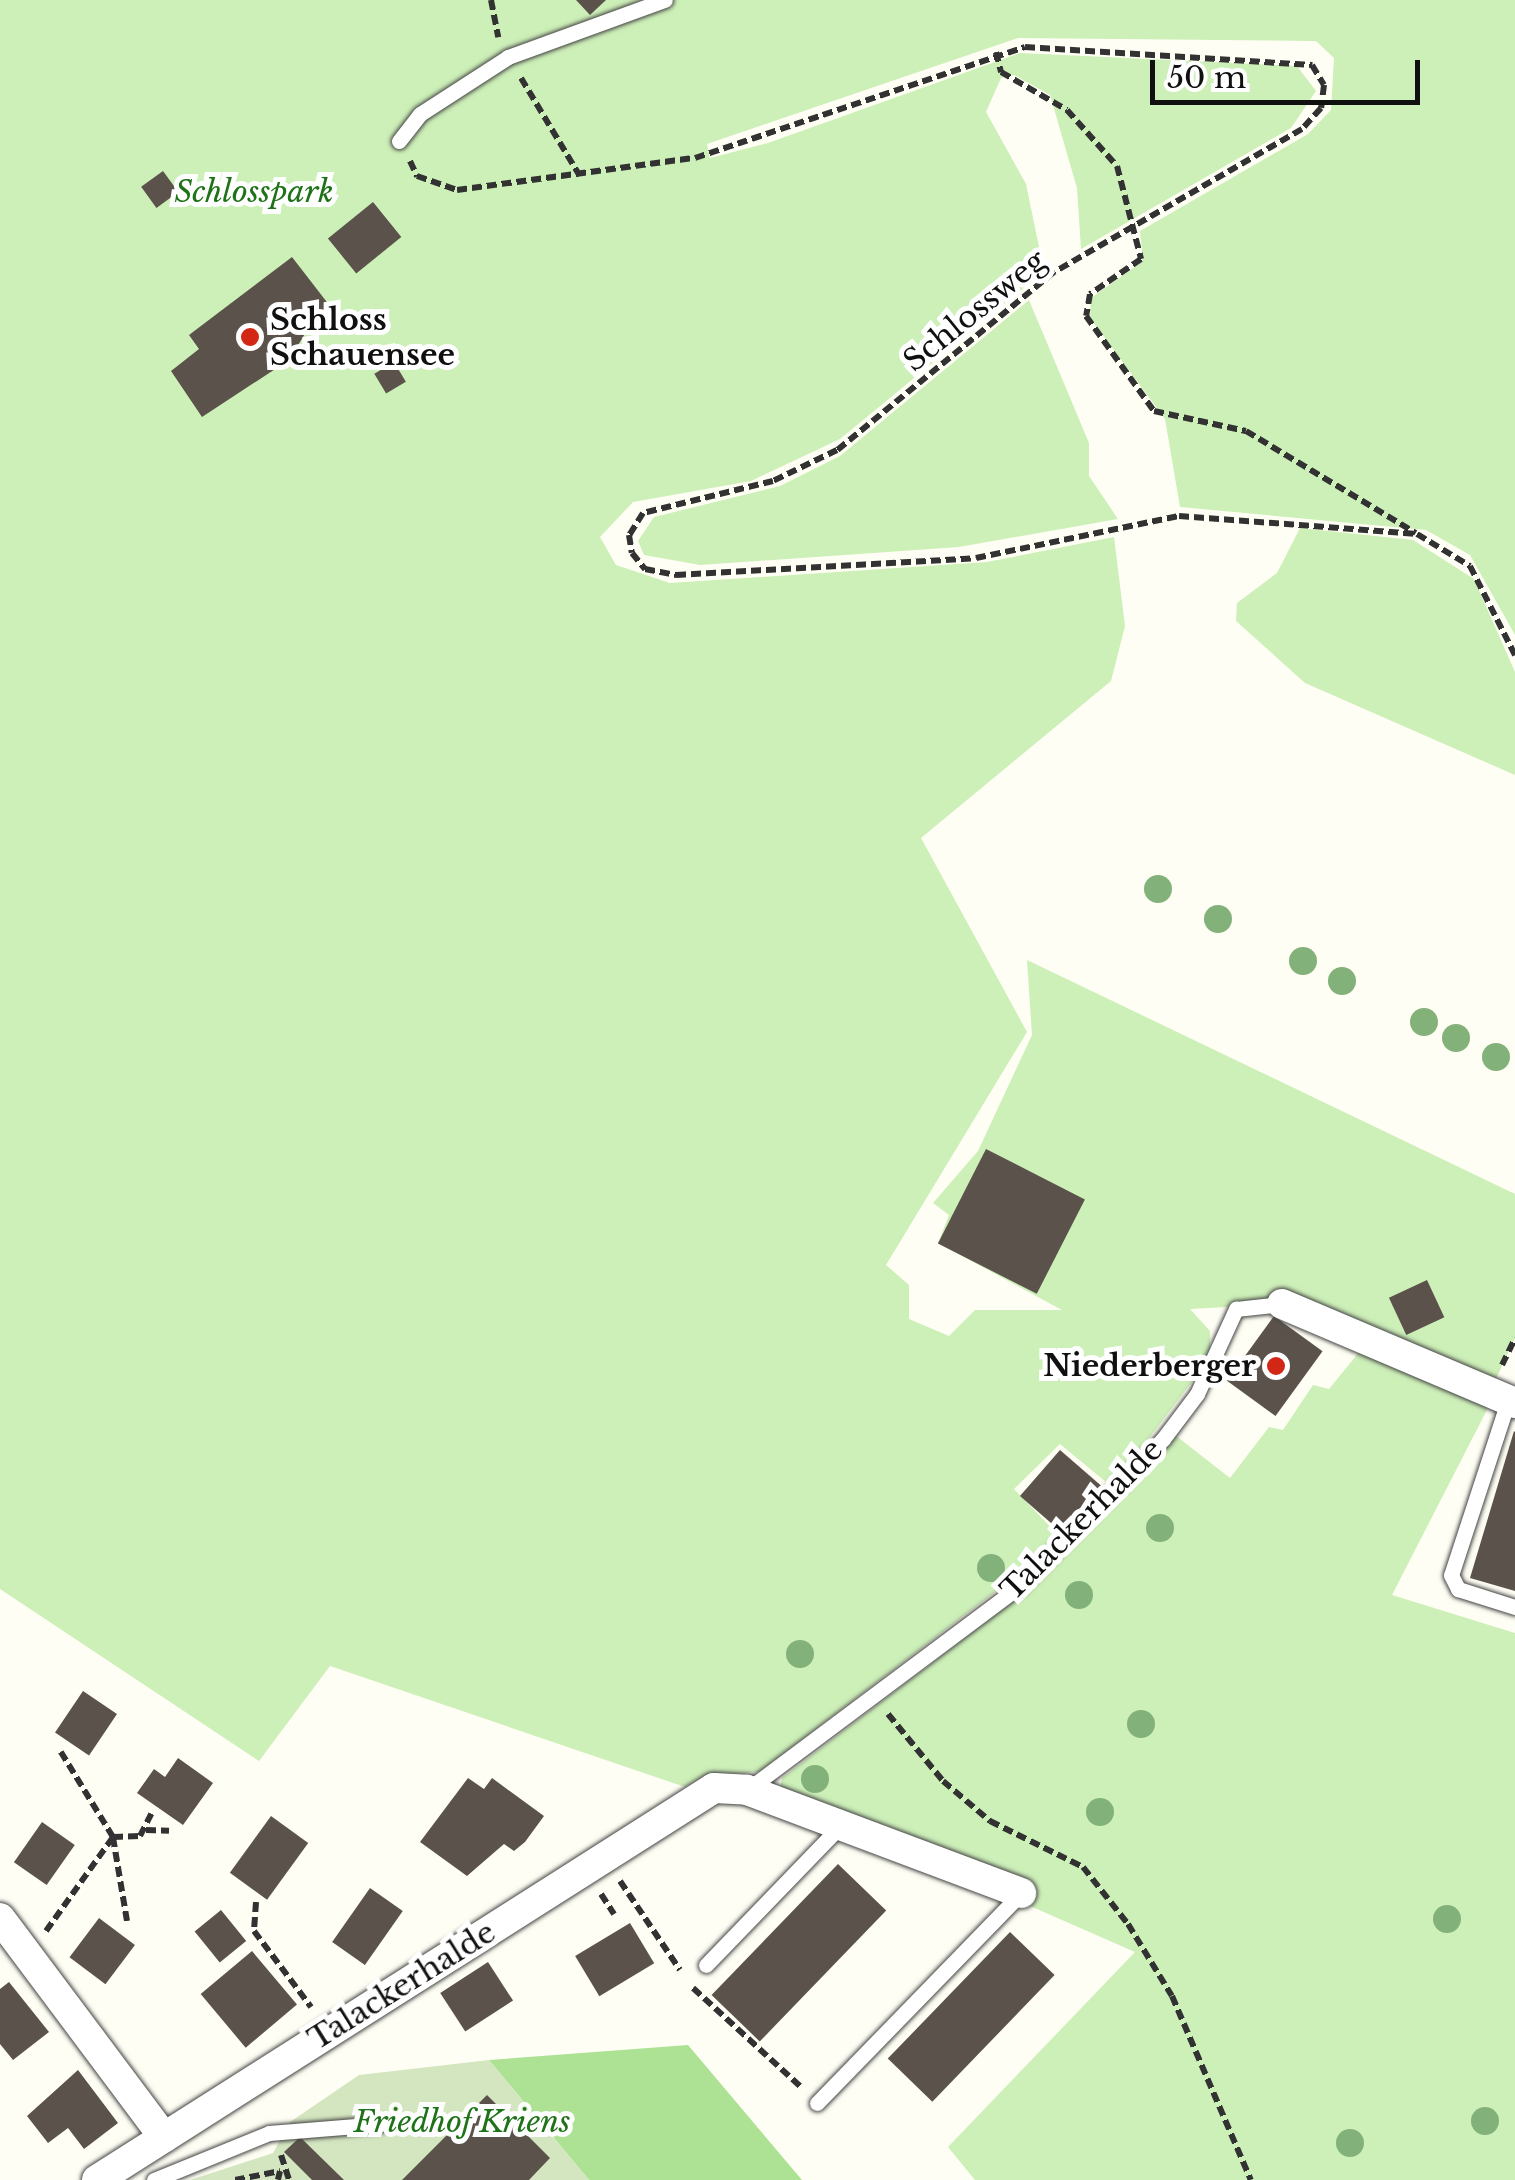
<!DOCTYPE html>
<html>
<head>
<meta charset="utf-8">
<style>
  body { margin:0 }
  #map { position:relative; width:1515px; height:2180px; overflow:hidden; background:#fffef4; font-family:"Libre Baskerville",serif }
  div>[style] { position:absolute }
  .green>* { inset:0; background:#cdefb8 }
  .forest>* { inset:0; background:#ade295 }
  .cemetery>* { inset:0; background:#d4e6c0 }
  .building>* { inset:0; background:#5b534b; transform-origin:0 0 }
  .path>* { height:6px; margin-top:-3px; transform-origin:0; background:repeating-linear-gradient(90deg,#323232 0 10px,transparent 0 15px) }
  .roads { filter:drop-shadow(0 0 2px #434343) drop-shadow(0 0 2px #434343) }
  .lane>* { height:15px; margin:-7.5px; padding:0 7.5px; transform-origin:7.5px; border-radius:7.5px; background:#fff }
  .street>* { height:30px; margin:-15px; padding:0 15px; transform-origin:15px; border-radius:15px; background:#fff }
  .trees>* { width:28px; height:28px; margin:-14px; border-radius:50%; background:#83b17a }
  .dots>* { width:28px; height:28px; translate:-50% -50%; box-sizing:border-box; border:5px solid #fff; border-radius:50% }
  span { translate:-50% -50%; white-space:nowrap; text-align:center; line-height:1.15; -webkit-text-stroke:10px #fff; paint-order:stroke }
  .park-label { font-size:30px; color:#1e7217; font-style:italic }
  .street-label { font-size:30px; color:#101010 }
  .poi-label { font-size:30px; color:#101010; font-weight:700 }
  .left { translate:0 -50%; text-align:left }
  .right { translate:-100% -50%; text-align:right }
  .scale { position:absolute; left:1150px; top:60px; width:270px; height:45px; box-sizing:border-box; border:5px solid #101010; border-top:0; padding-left:12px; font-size:30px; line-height:35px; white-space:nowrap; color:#101010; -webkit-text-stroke:8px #fff; paint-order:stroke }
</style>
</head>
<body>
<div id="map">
  <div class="green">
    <div style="clip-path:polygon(0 0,1515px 0,1515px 635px,1470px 555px,1426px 530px,1180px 507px,1165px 419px,1090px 318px,1091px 298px,1143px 261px,1140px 231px,1308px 134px,1331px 110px,1334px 58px,1316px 41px,1018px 38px,707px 144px,710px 158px,768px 143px,1020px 53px,1297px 66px,1316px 91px,1291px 128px,1081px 249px,1077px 188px,1050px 95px,1014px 75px,1001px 78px,986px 112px,1026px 184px,1044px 271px,840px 439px,751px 481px,633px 502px,600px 537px,616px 565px,670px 583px,987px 562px,1114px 537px,1125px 626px,1111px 681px,921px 838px,1027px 1032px,886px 1265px,909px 1285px,909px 1319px,949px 1336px,975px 1310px,1062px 1310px,938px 1243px,949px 1215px,933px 1203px,978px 1151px,1032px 1035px,1027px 960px,1515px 1194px,1515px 1338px,1489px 1394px,1282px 1304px,1190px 1309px,1210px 1331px,1210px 1358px,1112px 1487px,1060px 1444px,1014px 1489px,1061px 1538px,1047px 1552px,759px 1772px,705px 1775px,685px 1787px,330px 1666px,259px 1761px,0 1589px)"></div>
    <div style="clip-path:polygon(1029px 300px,1089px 443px,1089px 476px,1118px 519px,959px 547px,700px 565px,644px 555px,638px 541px,654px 517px,780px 486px,840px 456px)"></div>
    <div style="clip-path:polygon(1300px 528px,1413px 540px,1474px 579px,1515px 672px,1515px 775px,1305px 683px,1236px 621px,1237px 603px,1277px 573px)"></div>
    <div style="clip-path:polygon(1360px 1351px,1490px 1404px,1392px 1595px,1515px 1633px,1515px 2180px,975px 2180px,948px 2147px,1135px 1952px,1030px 1906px,1036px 1890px,780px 1789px,782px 1778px,1004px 1608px,1175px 1435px,1230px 1478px,1269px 1427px,1283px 1430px,1313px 1385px,1329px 1389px)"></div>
  </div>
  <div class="forest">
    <div style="clip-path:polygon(688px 2045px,802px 2180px,589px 2180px,489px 2060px)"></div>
  </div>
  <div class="cemetery">
    <div style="clip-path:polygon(489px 2060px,589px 2180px,190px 2180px,273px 2153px,290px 2122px,359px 2075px)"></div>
  </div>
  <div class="building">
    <div style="clip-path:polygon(576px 0,606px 0,590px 15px)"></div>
    <div style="left:163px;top:171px;width:26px;height:27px;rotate:54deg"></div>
    <div style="left:373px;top:202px;width:45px;height:58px;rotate:51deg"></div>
    <div style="clip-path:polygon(292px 257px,333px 310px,311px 324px,289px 360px,202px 417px,171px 371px,199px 349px,189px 335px)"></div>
    <div style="left:394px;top:362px;width:23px;height:23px;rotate:59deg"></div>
    <div style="left:986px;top:1149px;width:111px;height:106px;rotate:27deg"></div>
    <div style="left:1427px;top:1280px;width:41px;height:42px;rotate:65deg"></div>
    <div style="left:1274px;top:1316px;width:60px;height:80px;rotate:36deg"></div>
    <div style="clip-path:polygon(1514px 1431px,1515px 1432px,1515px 1591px,1470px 1578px)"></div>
    <div style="left:1060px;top:1450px;width:55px;height:61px;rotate:41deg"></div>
    <div style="left:83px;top:1691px;width:41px;height:50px;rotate:34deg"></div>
    <div style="clip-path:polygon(178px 1758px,213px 1783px,183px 1825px,137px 1793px,154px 1769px,165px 1777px)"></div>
    <div style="clip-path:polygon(468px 1778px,484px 1789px,492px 1778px,544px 1816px,525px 1842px,514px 1851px,504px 1844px,467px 1876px,420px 1842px)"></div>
    <div style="left:271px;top:1816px;width:46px;height:70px;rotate:36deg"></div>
    <div style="left:42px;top:1822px;width:40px;height:49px;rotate:35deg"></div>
    <div style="left:838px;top:1864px;width:67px;height:182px;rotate:44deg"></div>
    <div style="left:370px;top:1888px;width:40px;height:66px;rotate:35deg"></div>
    <div style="left:221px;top:1910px;width:40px;height:34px;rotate:51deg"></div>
    <div style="left:99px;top:1918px;width:45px;height:49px;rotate:37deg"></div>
    <div style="left:630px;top:1923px;width:47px;height:64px;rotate:59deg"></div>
    <div style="left:1010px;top:1932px;width:62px;height:176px;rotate:44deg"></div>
    <div style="left:252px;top:1951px;width:70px;height:67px;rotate:50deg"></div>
    <div style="left:488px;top:1962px;width:46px;height:57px;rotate:57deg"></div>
    <div style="clip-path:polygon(9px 1982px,49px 2032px,13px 2060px,0 2044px,0 1989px)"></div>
    <div style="clip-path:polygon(78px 2070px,118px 2123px,84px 2149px,68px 2128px,48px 2143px,27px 2116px)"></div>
    <div style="clip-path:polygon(487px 2095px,550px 2158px,529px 2180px,402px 2180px)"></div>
    <div style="clip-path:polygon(300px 2137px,344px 2180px,312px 2180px,284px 2152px)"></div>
  </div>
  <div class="path">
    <div style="left:491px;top:0;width:38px;rotate:79deg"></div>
    <div style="left:996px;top:52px;width:21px;rotate:76deg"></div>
    <div style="left:1001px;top:72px;width:76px;rotate:29.9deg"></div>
    <div style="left:1067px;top:110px;width:75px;rotate:48.2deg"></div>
    <div style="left:1117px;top:166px;width:96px;rotate:75.5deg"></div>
    <div style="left:1141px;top:259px;width:62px;rotate:145.5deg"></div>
    <div style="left:1090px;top:294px;width:22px;rotate:100deg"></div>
    <div style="left:1086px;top:316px;width:117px;rotate:54.4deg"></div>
    <div style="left:1154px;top:411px;width:94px;rotate:12.3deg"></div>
    <div style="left:1246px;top:431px;width:198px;rotate:31deg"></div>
    <div style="left:521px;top:78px;width:114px;rotate:59deg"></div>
    <div style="left:410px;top:161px;width:17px;rotate:65deg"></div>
    <div style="left:417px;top:176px;width:42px;rotate:19.3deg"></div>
    <div style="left:457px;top:190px;width:240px;rotate:-7.7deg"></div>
    <div style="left:695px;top:158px;width:348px;rotate:-18.6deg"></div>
    <div style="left:1025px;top:47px;width:288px;rotate:3.6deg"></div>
    <div style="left:1312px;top:65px;width:23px;rotate:59deg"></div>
    <div style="left:1324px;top:85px;width:23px;rotate:97deg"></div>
    <div style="left:1321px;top:108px;width:28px;rotate:132deg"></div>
    <div style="left:1302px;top:129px;width:286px;rotate:150deg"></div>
    <div style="left:1054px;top:272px;width:281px;rotate:140.6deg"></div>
    <div style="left:837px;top:450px;width:71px;rotate:154.2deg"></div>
    <div style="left:773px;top:481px;width:134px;rotate:166.2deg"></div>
    <div style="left:643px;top:513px;width:26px;rotate:122deg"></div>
    <div style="left:629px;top:535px;width:18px;rotate:81deg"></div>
    <div style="left:632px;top:553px;width:21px;rotate:51deg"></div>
    <div style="left:645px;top:569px;width:32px;rotate:11deg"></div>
    <div style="left:676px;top:575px;width:300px;rotate:-3.2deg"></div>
    <div style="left:976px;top:558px;width:207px;rotate:-11.7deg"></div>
    <div style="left:1179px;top:516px;width:239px;rotate:4.3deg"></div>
    <div style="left:1417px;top:534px;width:62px;rotate:31.1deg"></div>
    <div style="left:1470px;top:566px;width:100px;rotate:63.2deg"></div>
    <div style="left:1502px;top:1365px;width:30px;rotate:-64deg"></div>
    <div style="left:888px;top:1714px;width:87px;rotate:50.6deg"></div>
    <div style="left:943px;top:1781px;width:62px;rotate:40.4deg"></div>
    <div style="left:990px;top:1821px;width:104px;rotate:26.3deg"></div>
    <div style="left:1083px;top:1867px;width:73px;rotate:51.7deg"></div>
    <div style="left:1128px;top:1924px;width:84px;rotate:58.6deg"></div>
    <div style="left:1172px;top:1996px;width:200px;rotate:66.8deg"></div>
    <div style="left:146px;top:1830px;width:23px;rotate:2deg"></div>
    <div style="left:620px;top:1881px;width:107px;rotate:56deg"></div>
    <div style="left:601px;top:1894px;width:24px;rotate:57deg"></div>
    <div style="left:256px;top:1902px;width:29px;rotate:94deg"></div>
    <div style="left:254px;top:1931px;width:95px;rotate:53.1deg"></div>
    <div style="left:127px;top:1921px;width:85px;rotate:-99.5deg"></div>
    <div style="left:113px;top:1837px;width:27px;rotate:-2deg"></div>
    <div style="left:140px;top:1836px;width:25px;rotate:-63deg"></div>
    <div style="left:46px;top:1931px;width:115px;rotate:-54.5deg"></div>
    <div style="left:113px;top:1837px;width:100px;rotate:-121.5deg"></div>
    <div style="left:693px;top:1988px;width:148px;rotate:42.5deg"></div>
    <div style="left:281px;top:2155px;width:26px;rotate:72deg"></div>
    <div style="left:235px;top:2180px;width:46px;rotate:-11.3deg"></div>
    <div style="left:280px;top:2171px;width:9px;rotate:103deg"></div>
  </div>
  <div class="roads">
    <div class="lane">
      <div style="left:399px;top:141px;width:34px;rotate:-52deg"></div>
      <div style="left:420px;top:114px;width:105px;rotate:-32.9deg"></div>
      <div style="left:508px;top:57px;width:167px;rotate:-20deg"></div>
      <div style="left:1508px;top:1401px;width:183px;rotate:108.1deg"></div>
      <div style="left:1451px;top:1575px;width:16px;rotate:63deg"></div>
      <div style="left:1458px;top:1589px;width:60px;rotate:17.5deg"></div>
      <div style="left:747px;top:1790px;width:341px;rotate:-36.8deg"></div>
      <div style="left:1020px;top:1586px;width:205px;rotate:-45.8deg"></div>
      <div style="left:1163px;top:1439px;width:56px;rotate:-52.9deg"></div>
      <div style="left:1197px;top:1394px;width:94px;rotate:-65.4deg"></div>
      <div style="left:1236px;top:1309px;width:46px;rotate:-6.2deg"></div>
      <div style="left:706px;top:1965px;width:194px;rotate:-46deg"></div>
      <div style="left:817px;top:2103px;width:293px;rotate:-45.8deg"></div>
      <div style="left:154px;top:2180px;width:124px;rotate:-22.2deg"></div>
      <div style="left:269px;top:2133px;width:112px;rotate:-4.6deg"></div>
    </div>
    <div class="street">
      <div style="left:1282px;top:1304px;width:253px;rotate:23deg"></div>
      <div style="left:0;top:1918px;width:274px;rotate:53.2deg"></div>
      <div style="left:97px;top:2180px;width:731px;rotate:-32.43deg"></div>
      <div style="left:714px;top:1788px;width:33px;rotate:3deg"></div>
      <div style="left:747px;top:1790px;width:293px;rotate:20.6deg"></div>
    </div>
  </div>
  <div class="trees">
    <div style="left:1158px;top:889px"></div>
    <div style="left:1218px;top:919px"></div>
    <div style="left:1303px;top:961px"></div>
    <div style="left:1342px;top:981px"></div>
    <div style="left:1424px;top:1022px"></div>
    <div style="left:1456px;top:1038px"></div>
    <div style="left:1496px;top:1057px"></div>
    <div style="left:1160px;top:1528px"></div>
    <div style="left:991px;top:1568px"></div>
    <div style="left:1079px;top:1595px"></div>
    <div style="left:800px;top:1654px"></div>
    <div style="left:1141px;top:1724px"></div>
    <div style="left:815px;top:1779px"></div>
    <div style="left:1100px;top:1812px"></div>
    <div style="left:1447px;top:1919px"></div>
    <div style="left:1485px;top:2121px"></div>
    <div style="left:1350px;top:2143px"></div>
  </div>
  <div class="dots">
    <div style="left:250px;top:337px;background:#d32716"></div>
    <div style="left:1276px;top:1366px;background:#d32716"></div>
  </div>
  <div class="park-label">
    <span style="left:254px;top:192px">Schlosspark</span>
    <span style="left:462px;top:2122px">Friedhof Kriens</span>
  </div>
  <div class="street-label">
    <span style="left:975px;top:311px;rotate:-39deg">Schlossweg</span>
    <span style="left:1082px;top:1520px;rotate:-45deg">Talackerhalde</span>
    <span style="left:402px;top:1986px;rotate:-32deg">Talackerhalde</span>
  </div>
  <div class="poi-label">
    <span class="left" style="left:270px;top:337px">Schloss<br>Schauensee</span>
    <span class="right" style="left:1256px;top:1366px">Niederberger</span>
  </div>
  <div class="scale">50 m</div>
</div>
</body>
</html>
